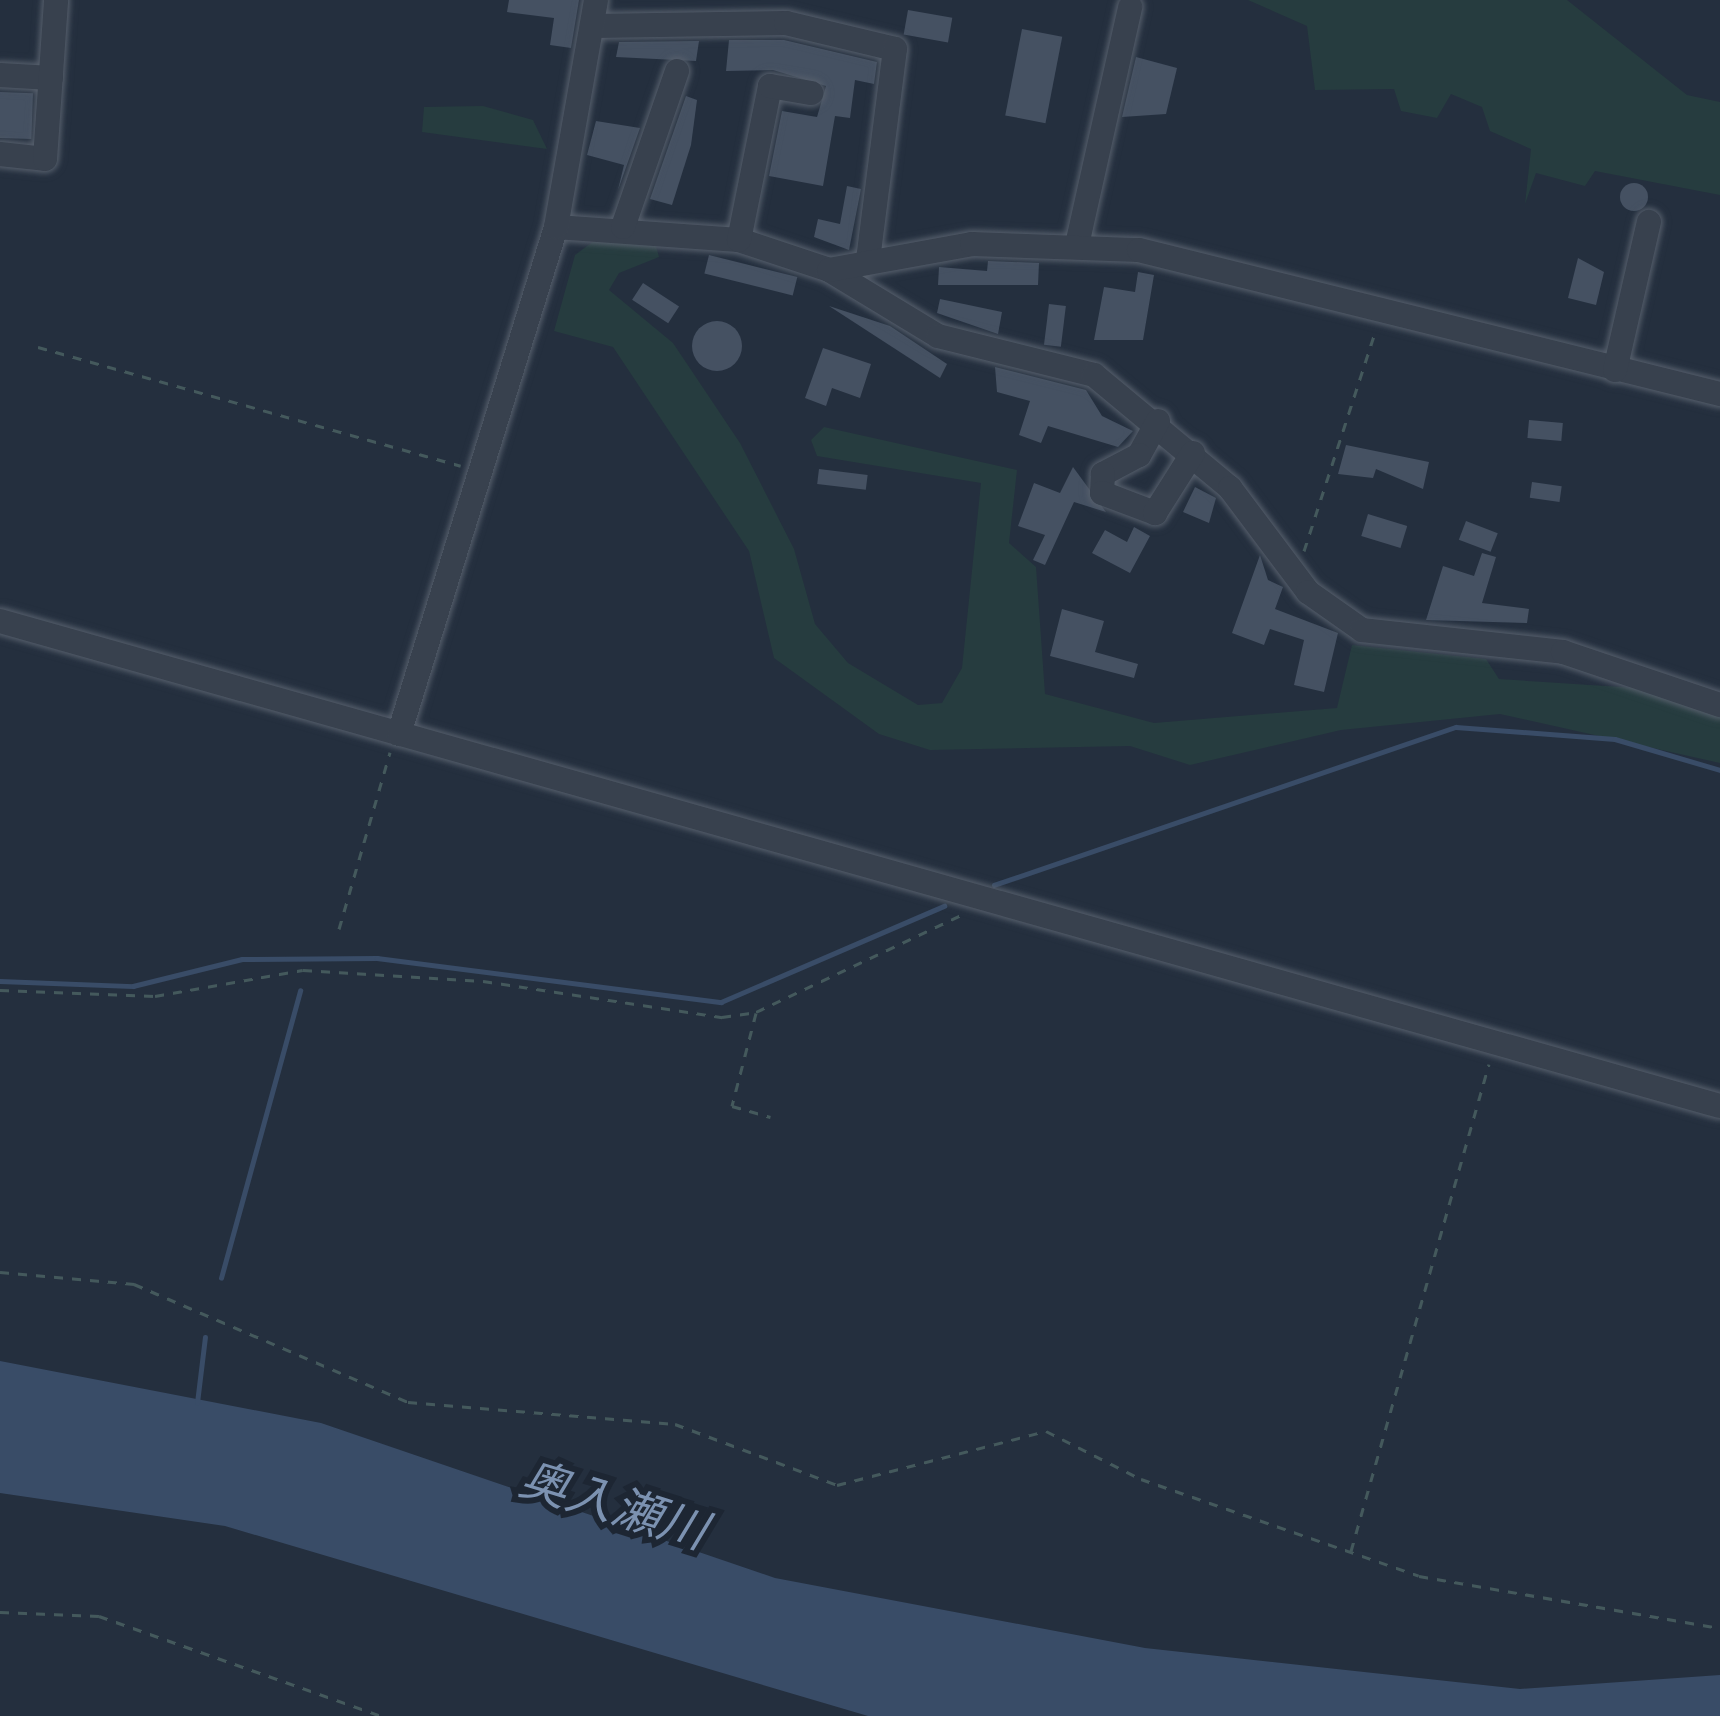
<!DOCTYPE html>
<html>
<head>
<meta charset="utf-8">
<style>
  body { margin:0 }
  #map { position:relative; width:1720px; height:1716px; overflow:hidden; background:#242f3e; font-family:"Titillium Web","Noto Sans JP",sans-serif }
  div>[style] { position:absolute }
  .green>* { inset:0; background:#263c3f }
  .water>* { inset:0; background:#394c67 }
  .stream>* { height:4.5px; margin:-2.25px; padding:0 2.25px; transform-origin:2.25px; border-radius:2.25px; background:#394c67 }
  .building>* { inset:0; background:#455162; transform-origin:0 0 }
  .round { border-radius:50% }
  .path>* { height:3px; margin-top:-1.5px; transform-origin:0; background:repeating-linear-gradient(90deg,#44595c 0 9px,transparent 0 18px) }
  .roads { filter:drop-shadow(0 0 3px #565f6c) drop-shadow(0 0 3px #565f6c) }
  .minor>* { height:24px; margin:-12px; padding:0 12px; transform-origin:12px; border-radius:12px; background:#38414e }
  span { translate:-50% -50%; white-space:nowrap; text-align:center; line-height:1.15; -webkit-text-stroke:12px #1d2633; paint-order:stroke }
  .water-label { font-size:48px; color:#7c92b1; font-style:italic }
</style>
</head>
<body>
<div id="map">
  <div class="green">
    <div style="clip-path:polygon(1248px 0,1567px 0,1687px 95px,1720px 102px,1720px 195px,1595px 171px,1585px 186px,1536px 173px,1525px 204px,1531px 149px,1490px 131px,1482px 107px,1451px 94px,1437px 118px,1401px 111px,1394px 89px,1315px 90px,1307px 26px)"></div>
    <div style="clip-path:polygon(483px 106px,533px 120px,547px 149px,422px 132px,424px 107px)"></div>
    <div style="clip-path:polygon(654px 239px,659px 257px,619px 273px,609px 290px,673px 343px,740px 443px,794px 549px,815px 624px,848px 663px,918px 705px,942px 703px,962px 668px,981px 483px,817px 456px,811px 440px,824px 427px,1017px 470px,1009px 543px,1036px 567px,1045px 694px,1154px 723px,1337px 708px,1352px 645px,1486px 659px,1499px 679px,1637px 688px,1720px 713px,1720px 763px,1500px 714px,1341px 730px,1190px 765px,1130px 746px,930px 750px,879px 734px,774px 658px,749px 551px,613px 347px,554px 331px,575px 255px,595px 240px)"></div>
  </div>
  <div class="water">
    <div style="clip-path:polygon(0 1361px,321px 1423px,775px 1578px,1145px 1648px,1520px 1689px,1720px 1675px,1720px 1716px,868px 1716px,225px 1526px,0 1493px)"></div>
  </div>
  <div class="stream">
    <div style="left:994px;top:885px;width:488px;rotate:-18.9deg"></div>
    <div style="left:1456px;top:727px;width:159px;rotate:4.3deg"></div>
    <div style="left:1615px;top:739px;width:109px;rotate:16.4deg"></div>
    <div style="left:0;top:981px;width:133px;rotate:2.2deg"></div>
    <div style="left:133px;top:986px;width:112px;rotate:-13.9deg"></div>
    <div style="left:242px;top:959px;width:135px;rotate:-0.4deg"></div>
    <div style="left:377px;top:958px;width:347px;rotate:7.3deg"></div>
    <div style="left:721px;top:1002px;width:243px;rotate:-23.3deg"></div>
    <div style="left:221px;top:1278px;width:298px;rotate:-74.6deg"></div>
    <div style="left:197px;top:1403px;width:66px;rotate:-83.1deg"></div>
  </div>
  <div class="building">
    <div style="clip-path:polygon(509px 0,579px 0,571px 48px,550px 45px,554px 18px,507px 12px)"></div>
    <div style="left:908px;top:10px;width:45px;height:25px;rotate:10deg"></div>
    <div style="left:1022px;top:29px;width:41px;height:88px;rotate:11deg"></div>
    <div style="clip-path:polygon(729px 40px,784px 40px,877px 62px,874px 84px,855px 80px,850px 118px,835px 116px,823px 186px,769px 176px,782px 111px,817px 117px,826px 86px,773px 70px,726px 71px)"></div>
    <div style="clip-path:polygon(699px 41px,696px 61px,616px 57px,619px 42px)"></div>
    <div style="clip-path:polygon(1136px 57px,1177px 68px,1166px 114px,1122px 117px)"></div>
    <div style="left:0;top:92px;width:33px;height:46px;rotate:2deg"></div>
    <div style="clip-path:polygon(686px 96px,697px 100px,691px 145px,672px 205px,650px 199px)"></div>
    <div style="clip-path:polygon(596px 121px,640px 128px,618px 190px,624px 165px,587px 155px)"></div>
    <div class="round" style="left:1620px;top:183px;width:28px;height:28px"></div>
    <div style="clip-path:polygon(847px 186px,861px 189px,849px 250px,814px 237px,818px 219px,840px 224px)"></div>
    <div style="left:709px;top:255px;width:91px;height:19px;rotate:14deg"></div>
    <div style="clip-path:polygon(1578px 258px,1604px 272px,1596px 305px,1568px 298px)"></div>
    <div style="clip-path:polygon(988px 261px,1039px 263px,1038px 285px,938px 285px,939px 267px,987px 271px)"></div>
    <div style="clip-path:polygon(1138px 272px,1154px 275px,1143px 340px,1094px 340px,1104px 287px,1135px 292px)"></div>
    <div style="left:643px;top:283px;width:43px;height:20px;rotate:33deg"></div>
    <div style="clip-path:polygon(940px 299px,1002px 312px,998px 334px,937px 313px)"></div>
    <div style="left:1049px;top:304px;width:17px;height:41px;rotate:7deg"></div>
    <div style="clip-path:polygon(829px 306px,890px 326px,947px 364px,940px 378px)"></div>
    <div class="round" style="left:692px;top:321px;width:50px;height:50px"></div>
    <div style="clip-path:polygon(823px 348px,871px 364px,860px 398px,832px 388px,826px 406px,805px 398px)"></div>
    <div style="clip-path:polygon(995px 367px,1086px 390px,1102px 416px,1133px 431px,1118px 447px,1048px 426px,1041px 443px,1019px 435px,1030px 401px,997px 392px)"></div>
    <div style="left:1529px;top:420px;width:34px;height:18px;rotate:5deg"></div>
    <div style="clip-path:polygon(1346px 445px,1429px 462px,1423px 489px,1376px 469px,1373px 478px,1338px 474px)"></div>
    <div style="clip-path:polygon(1073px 467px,1106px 512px,1074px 502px,1045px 565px,1033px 560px,1045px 535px,1018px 526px,1034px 483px,1060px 493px)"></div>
    <div style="left:819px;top:469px;width:49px;height:15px;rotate:7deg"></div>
    <div style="left:1532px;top:482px;width:30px;height:16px;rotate:8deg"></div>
    <div style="clip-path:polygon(1195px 487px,1216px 498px,1209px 523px,1183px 512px)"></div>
    <div style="left:1368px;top:514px;width:41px;height:23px;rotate:17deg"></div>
    <div style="left:1466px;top:521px;width:34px;height:20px;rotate:21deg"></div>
    <div style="clip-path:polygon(1134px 527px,1150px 536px,1130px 573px,1092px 553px,1105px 530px,1127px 542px)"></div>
    <div style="clip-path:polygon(1482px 553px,1496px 557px,1482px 603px,1529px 609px,1527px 623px,1426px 620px,1443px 566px,1474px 576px)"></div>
    <div style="clip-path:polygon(1260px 555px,1268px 580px,1283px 587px,1275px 609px,1338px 633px,1324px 692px,1294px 685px,1304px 640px,1270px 629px,1264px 645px,1232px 633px)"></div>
    <div style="clip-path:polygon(1062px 609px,1104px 621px,1095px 652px,1138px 664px,1134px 678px,1050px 656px)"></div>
  </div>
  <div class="path">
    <div style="left:38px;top:347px;width:439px;rotate:15.7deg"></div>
    <div style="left:1304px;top:551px;width:230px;rotate:-72deg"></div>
    <div style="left:339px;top:929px;width:184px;rotate:-73.9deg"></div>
    <div style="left:0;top:990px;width:155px;rotate:2.2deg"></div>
    <div style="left:155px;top:996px;width:150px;rotate:-10deg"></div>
    <div style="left:303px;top:970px;width:180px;rotate:3.5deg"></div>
    <div style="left:483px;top:981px;width:242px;rotate:8.6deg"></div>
    <div style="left:722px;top:1017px;width:34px;rotate:-8deg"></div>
    <div style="left:756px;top:1012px;width:229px;rotate:-25.3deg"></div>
    <div style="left:756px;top:1013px;width:96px;rotate:104.5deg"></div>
    <div style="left:732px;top:1106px;width:40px;rotate:16deg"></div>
    <div style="left:0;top:1272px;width:135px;rotate:5.1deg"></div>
    <div style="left:134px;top:1284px;width:298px;rotate:23.3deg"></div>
    <div style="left:408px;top:1402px;width:268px;rotate:4.7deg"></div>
    <div style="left:675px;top:1424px;width:173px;rotate:20.6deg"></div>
    <div style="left:837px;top:1485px;width:216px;rotate:-14.5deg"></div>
    <div style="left:1046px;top:1431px;width:106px;rotate:26.8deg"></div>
    <div style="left:1141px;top:1479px;width:294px;rotate:19.2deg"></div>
    <div style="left:1419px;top:1576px;width:305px;rotate:9.8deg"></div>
    <div style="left:1351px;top:1551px;width:506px;rotate:-74.18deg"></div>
    <div style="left:0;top:1612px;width:99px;rotate:2.3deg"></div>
    <div style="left:99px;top:1616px;width:300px;rotate:19.5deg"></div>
  </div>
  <div class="roads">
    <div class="minor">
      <div style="left:594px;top:26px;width:192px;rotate:-0.9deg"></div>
      <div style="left:786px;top:23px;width:112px;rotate:13.4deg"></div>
      <div style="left:895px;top:49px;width:214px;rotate:97.3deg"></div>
      <div style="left:0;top:75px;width:51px;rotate:3.4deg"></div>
      <div style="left:0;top:154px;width:45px;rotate:6.3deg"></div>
      <div style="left:45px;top:159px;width:159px;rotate:-86deg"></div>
      <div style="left:556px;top:227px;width:183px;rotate:4.1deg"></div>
      <div style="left:739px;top:240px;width:95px;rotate:18.4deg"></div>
      <div style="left:829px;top:270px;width:127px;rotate:31.2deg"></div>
      <div style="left:938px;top:336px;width:161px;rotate:14deg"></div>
      <div style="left:1094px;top:375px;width:177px;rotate:39.7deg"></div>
      <div style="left:1230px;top:488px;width:130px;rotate:53.1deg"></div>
      <div style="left:1308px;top:592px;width:66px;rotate:35.1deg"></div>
      <div style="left:1362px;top:630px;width:202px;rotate:6.2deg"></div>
      <div style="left:1563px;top:652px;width:166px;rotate:18.7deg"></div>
      <div style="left:623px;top:227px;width:165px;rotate:-70.9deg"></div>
      <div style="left:739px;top:240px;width:157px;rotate:-78.6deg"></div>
      <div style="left:770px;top:86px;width:42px;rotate:9.7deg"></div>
      <div style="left:1077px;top:245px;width:244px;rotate:-77.4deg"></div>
      <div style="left:829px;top:270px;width:145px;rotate:-10.3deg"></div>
      <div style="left:972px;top:244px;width:167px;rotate:2.1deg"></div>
      <div style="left:1139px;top:250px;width:599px;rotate:13.92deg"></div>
      <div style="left:1615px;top:370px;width:152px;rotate:-77.1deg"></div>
      <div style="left:1158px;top:421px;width:39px;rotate:119deg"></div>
      <div style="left:1139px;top:455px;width:41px;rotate:152.2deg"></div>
      <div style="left:1103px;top:474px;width:19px;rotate:93deg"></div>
      <div style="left:1102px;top:493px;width:57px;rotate:20.7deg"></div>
      <div style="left:1155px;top:513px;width:71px;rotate:-57.7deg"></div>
      <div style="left:0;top:621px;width:1787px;rotate:15.75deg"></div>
      <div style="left:399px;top:734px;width:531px;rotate:-72.79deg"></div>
      <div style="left:556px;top:227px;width:230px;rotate:-80deg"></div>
    </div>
  </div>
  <div class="water-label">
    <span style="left:614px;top:1504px;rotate:17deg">奥入瀬川</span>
  </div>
</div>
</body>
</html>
